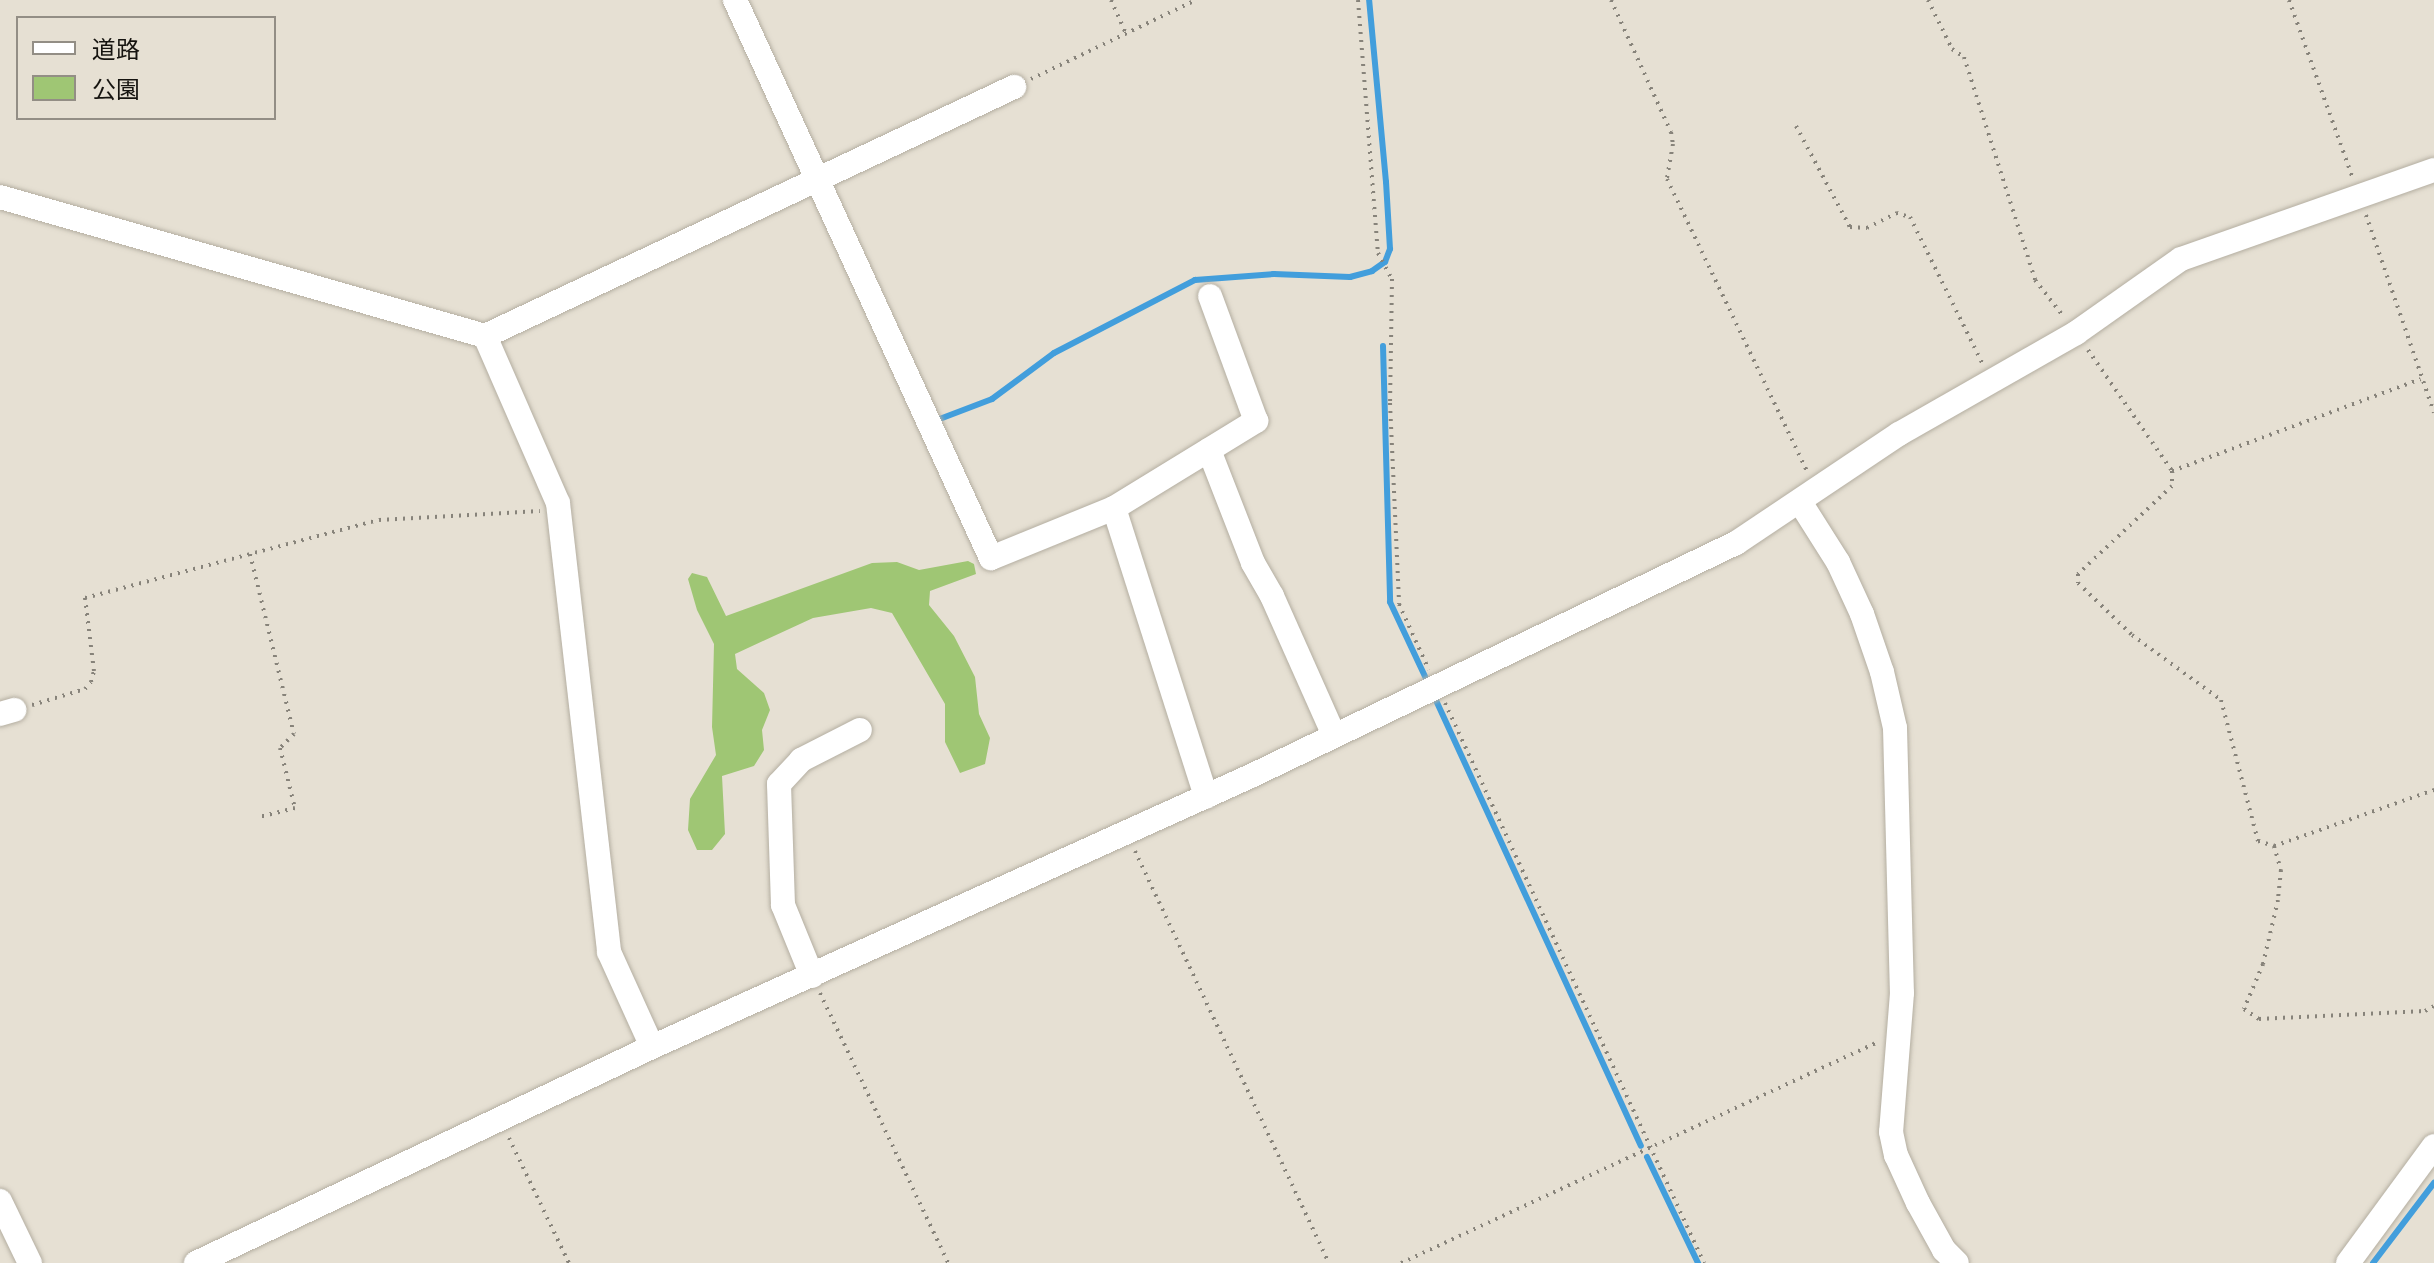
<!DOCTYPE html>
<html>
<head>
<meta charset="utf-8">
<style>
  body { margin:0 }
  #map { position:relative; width:2434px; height:1263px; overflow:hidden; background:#e6e0d3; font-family:Jost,"Noto Sans JP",sans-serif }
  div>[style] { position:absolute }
  .green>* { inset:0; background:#9fc674 }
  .stream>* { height:6px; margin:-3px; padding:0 3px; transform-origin:3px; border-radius:3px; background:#429edc }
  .path>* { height:4px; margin-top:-2px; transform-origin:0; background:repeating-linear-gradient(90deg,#87837a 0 2px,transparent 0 8px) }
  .roads { filter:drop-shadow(0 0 2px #b4aea1) drop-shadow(0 0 2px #b4aea1) }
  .minor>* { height:24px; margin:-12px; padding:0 12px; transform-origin:12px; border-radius:12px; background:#fff }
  span { translate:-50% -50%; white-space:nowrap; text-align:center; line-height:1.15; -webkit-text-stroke:6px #e6e0d3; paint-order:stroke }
  .legend { position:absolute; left:16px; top:16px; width:260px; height:104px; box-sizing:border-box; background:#e6e0d3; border:2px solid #938e85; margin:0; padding:10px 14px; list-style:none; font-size:24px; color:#161410 }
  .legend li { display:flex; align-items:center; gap:16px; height:40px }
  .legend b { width:40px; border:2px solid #938e85 }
</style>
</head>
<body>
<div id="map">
  <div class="green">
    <div style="clip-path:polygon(968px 561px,974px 564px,976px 574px,930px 591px,929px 605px,954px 636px,975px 677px,979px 714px,990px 738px,985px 764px,960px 773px,945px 742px,945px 704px,892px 613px,871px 608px,813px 618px,735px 654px,737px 669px,764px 693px,770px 710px,762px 730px,764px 750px,754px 766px,722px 776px,725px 834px,712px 850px,697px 850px,688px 830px,690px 799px,716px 755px,712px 727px,714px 644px,697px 610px,688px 579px,692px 573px,707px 577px,726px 616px,872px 563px,897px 562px,919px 570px)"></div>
  </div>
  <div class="stream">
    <div style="left:1383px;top:346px;width:256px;rotate:88.4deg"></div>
    <div style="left:1390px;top:602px;width:92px;rotate:64.8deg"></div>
    <div style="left:937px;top:420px;width:59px;rotate:-20.9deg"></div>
    <div style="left:992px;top:399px;width:77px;rotate:-36.6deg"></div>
    <div style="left:1054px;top:353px;width:159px;rotate:-27.4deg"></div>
    <div style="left:1195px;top:280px;width:79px;rotate:-4.3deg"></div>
    <div style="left:1274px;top:274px;width:76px;rotate:2.3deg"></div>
    <div style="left:1350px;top:277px;width:23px;rotate:-15deg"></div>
    <div style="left:1372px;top:271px;width:16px;rotate:-35deg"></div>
    <div style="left:1385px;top:262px;width:14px;rotate:-69deg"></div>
    <div style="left:1390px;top:249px;width:67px;rotate:-93.4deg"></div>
    <div style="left:1386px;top:182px;width:183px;rotate:-95.3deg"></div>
    <div style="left:1434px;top:696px;width:495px;rotate:65.3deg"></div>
    <div style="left:1647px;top:1157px;width:118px;rotate:64.3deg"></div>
    <div style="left:2373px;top:1263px;width:101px;rotate:-52.7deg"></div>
  </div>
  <div class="path">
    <div style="left:1111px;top:0;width:36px;rotate:66deg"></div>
    <div style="left:1358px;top:0;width:254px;rotate:85.5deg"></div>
    <div style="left:1378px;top:253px;width:30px;rotate:62deg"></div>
    <div style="left:1392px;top:279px;width:124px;rotate:90.9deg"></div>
    <div style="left:1390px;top:403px;width:201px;rotate:87.4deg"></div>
    <div style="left:1399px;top:604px;width:72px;rotate:65.6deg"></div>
    <div style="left:1611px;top:0;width:145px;rotate:65.6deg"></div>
    <div style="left:1671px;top:132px;width:12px;rotate:81deg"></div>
    <div style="left:1673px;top:144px;width:36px;rotate:100deg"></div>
    <div style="left:1667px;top:179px;width:324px;rotate:64.4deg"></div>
    <div style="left:1928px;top:0;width:55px;rotate:63.9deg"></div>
    <div style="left:1952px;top:49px;width:14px;rotate:34deg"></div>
    <div style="left:1964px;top:57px;width:234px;rotate:72.3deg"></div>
    <div style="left:2035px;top:280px;width:47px;rotate:51.9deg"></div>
    <div style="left:2289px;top:0;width:187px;rotate:70.3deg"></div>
    <div style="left:1031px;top:79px;width:183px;rotate:-25.6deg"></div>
    <div style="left:1796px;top:126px;width:115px;rotate:61.9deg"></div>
    <div style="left:1850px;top:227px;width:17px;rotate:3deg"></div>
    <div style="left:1867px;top:228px;width:33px;rotate:-27deg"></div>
    <div style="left:1896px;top:213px;width:15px;rotate:16deg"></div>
    <div style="left:1910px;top:217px;width:165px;rotate:63.7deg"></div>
    <div style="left:2366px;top:215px;width:209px;rotate:71deg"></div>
    <div style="left:2088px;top:350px;width:147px;rotate:55.2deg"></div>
    <div style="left:2172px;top:471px;width:15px;rotate:90deg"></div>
    <div style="left:2172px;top:486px;width:129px;rotate:136.9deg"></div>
    <div style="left:2078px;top:574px;width:9px;rotate:90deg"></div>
    <div style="left:2078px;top:583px;width:75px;rotate:43.9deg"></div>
    <div style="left:2132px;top:635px;width:110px;rotate:36.1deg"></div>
    <div style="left:2221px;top:700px;width:146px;rotate:75.3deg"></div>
    <div style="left:2258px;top:841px;width:17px;rotate:17deg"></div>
    <div style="left:2274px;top:846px;width:170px;rotate:-19.3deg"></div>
    <div style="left:2172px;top:471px;width:265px;rotate:-20.3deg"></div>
    <div style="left:250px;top:554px;width:185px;rotate:76.3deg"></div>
    <div style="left:294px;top:734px;width:20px;rotate:135deg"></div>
    <div style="left:280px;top:748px;width:62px;rotate:76deg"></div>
    <div style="left:295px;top:808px;width:38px;rotate:166deg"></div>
    <div style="left:1445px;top:703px;width:617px;rotate:65.18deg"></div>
    <div style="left:32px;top:705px;width:55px;rotate:-16.8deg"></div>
    <div style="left:85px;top:689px;width:9px;rotate:-49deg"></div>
    <div style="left:91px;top:682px;width:11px;rotate:-75deg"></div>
    <div style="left:94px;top:671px;width:74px;rotate:-97deg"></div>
    <div style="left:85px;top:598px;width:304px;rotate:-14.9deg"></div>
    <div style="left:379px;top:520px;width:161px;rotate:-3.2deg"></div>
    <div style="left:2274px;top:846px;width:25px;rotate:74deg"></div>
    <div style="left:2281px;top:870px;width:30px;rotate:96deg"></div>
    <div style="left:2278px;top:900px;width:66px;rotate:103.2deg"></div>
    <div style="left:2263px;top:964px;width:49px;rotate:112.9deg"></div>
    <div style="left:2244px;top:1009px;width:18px;rotate:34deg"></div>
    <div style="left:2259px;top:1019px;width:166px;rotate:-2.8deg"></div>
    <div style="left:2425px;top:1011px;width:10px;rotate:-29deg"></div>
    <div style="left:1135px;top:851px;width:455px;rotate:64.8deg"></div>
    <div style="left:820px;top:993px;width:299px;rotate:64.6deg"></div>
    <div style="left:509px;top:1138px;width:139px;rotate:64.4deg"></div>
    <div style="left:1401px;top:1263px;width:526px;rotate:-24.86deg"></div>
  </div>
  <div class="roads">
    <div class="minor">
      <div style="left:735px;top:0;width:614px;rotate:65.36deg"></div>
      <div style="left:991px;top:558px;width:133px;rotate:-22.1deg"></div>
      <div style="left:1114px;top:508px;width:303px;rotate:72.3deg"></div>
      <div style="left:0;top:197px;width:505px;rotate:15.99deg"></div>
      <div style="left:485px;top:336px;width:585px;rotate:-25.21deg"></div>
      <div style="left:485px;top:336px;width:182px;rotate:66.4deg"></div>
      <div style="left:558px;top:503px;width:452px;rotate:83.5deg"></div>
      <div style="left:609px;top:952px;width:104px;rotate:65.6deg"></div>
      <div style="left:1209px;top:450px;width:121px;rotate:68.7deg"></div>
      <div style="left:1253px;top:563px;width:38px;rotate:60deg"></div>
      <div style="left:1272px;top:596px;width:152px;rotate:66deg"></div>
      <div style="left:1800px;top:502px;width:71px;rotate:57.7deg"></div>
      <div style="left:1838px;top:562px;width:57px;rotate:65.2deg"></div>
      <div style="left:1862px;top:614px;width:61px;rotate:71deg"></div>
      <div style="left:1882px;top:672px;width:57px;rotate:76.9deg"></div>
      <div style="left:1895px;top:728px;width:265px;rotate:88.5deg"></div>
      <div style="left:1902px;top:993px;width:139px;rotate:94.5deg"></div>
      <div style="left:1891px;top:1132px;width:24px;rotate:78deg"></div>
      <div style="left:1896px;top:1155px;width:53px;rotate:65.4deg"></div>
      <div style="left:1918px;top:1203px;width:54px;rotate:61deg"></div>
      <div style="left:1944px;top:1250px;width:18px;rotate:45deg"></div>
      <div style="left:1114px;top:508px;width:167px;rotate:-31.5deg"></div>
      <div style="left:1256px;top:421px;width:133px;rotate:-110.2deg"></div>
      <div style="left:0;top:714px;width:15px;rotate:-16deg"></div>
      <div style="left:812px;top:976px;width:77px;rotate:-112.2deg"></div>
      <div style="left:783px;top:905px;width:121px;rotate:-91.9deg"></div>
      <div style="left:779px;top:784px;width:33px;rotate:-47deg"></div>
      <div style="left:801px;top:760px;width:66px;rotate:-27deg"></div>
      <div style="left:0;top:1201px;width:69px;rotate:64.2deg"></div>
      <div style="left:196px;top:1263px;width:505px;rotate:-25.35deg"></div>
      <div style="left:652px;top:1047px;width:660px;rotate:-24.35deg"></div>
      <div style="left:1253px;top:775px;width:536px;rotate:-25.66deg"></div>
      <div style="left:1736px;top:543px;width:196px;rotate:-33.8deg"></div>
      <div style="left:1899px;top:434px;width:204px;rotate:-29.7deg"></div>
      <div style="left:2076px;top:333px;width:128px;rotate:-35.2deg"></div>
      <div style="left:2181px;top:259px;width:268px;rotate:-19.4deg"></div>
      <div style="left:2348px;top:1263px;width:145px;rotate:-53.7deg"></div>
    </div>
  </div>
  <ul class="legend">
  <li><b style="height:10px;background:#fff"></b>道路</li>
  <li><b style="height:22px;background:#9fc674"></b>公園</li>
  </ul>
</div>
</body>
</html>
